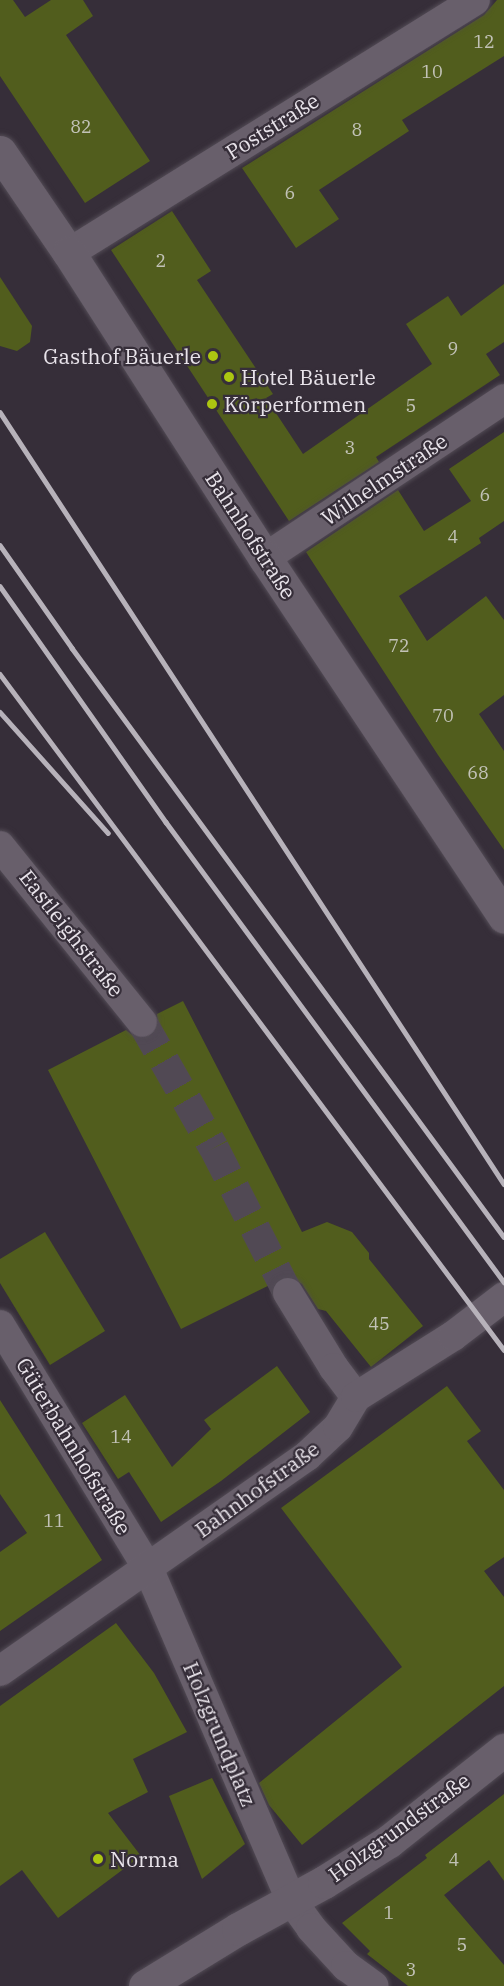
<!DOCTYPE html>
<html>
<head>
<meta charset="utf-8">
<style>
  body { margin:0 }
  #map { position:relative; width:504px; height:1986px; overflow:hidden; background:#362e39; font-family:"IBM Plex Serif",serif }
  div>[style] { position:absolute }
  .building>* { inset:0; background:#515d1d }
  .street-tunnel>* { height:30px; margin-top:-15px; transform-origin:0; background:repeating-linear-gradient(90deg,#514954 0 30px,transparent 0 45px) }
  .roads { filter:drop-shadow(0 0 2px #524b55) drop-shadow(0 0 2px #524b55) }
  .street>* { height:30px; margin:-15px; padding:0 15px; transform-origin:15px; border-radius:15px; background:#685f6b }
  .secondary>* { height:33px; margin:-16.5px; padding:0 16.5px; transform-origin:16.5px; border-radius:16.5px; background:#685f6b }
  .rail>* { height:4.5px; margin:-2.25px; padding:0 2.25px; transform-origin:2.25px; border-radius:2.25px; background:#b7b2ba }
  .dots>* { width:16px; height:16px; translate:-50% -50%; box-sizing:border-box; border:3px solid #362e39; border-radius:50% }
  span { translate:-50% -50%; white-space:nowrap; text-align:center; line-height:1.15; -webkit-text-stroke:4.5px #362e39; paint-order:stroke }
  .number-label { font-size:18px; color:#c2c2b7 }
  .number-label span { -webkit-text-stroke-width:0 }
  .street-label { font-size:21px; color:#e8e3ea }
  .poi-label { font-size:21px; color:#e8e3ea }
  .right { translate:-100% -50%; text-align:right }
  .left { translate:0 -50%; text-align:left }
</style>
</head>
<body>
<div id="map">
  <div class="building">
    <div style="clip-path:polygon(0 0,13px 0,25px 17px,51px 0,83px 0,93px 16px,66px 35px,150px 161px,85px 203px,0 76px)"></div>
    <div style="clip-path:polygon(497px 0,504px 0,504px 56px,402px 120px,409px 131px,319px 190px,339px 219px,296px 248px,242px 168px,484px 15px)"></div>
    <div style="clip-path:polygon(172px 211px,211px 271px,197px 280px,273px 394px,266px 398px,303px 454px,432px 364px,406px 324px,448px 296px,461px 316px,504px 284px,504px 342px,486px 354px,500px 375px,376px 457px,379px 462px,289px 521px,111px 250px)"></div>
    <div style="clip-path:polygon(0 277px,32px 326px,30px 342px,17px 351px,0 346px)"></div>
    <div style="clip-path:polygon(504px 432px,504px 521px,479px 538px,481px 543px,399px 596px,427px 641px,486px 596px,504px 620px,504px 695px,479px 714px,504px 751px,504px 850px,438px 755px,306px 552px,398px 490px,424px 531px,471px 501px,449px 469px)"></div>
    <div style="clip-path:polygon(183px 1001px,302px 1232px,327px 1222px,352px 1232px,369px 1253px,369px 1259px,423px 1326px,371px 1367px,326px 1311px,318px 1309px,302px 1284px,288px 1276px,181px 1329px,48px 1070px,126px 1030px,136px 1038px,152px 1036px,158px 1028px,157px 1014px)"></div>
    <div style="clip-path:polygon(45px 1232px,105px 1331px,50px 1365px,0 1283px,0 1259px)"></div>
    <div style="clip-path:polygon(277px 1366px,310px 1412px,221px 1481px,161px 1522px,129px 1472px,118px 1479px,82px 1423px,125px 1395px,172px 1467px,211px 1429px,204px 1420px)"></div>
    <div style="clip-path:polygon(447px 1386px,481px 1431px,467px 1441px,504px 1490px,504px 1557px,484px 1571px,504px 1597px,504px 1686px,302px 1845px,269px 1805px,259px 1783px,402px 1667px,281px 1508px)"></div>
    <div style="clip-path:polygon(0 1400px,102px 1560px,0 1631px,0 1552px,27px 1533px,0 1494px)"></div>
    <div style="clip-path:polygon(116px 1623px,154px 1673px,187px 1732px,133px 1759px,148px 1792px,108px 1813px,141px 1856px,58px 1918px,22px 1870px,0 1886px,0 1706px)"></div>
    <div style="clip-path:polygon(212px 1778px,245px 1844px,202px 1879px,169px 1796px)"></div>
    <div style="clip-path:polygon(504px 1794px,504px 1881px,489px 1860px,444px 1895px,504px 1965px,504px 1986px,408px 1986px,367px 1954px,370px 1951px,342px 1923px,427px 1858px,425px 1855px)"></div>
  </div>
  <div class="street-tunnel">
    <div style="left:142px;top:1022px;width:145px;rotate:60.3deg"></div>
    <div style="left:214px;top:1148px;width:163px;rotate:63deg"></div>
  </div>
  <div class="roads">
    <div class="street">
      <div style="left:69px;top:253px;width:478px;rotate:-31.9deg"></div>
      <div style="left:265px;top:558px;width:287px;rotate:-33.6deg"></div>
      <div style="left:0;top:846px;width:226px;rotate:51.1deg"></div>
      <div style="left:288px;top:1293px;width:88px;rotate:58.5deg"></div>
      <div style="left:334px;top:1368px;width:36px;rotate:53deg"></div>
      <div style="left:0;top:1325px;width:285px;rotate:58.7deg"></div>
      <div style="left:148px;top:1568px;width:361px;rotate:66.7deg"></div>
      <div style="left:291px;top:1900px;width:34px;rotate:54deg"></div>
      <div style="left:311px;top:1928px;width:52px;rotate:47.4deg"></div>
      <div style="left:346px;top:1966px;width:34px;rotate:36deg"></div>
      <div style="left:0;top:1671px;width:375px;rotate:-35deg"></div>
      <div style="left:307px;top:1456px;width:42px;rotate:-43.1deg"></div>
      <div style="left:338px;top:1427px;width:35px;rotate:-59deg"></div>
      <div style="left:356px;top:1397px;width:115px;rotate:-32.2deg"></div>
      <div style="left:453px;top:1336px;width:64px;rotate:-37.4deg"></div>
    </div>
    <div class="secondary">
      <div style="left:0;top:152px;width:122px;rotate:55.7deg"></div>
      <div style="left:69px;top:253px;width:363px;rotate:57.3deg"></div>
      <div style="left:265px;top:558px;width:431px;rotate:56.3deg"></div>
      <div style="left:145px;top:1986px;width:109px;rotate:-31.5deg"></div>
      <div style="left:238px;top:1929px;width:98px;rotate:-28.7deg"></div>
      <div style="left:324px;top:1882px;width:77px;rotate:-32.2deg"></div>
      <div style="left:389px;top:1841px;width:147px;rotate:-38.4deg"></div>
    </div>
  </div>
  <div class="rail">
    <div style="left:0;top:412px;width:922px;rotate:56.86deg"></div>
    <div style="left:0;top:545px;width:126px;rotate:55deg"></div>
    <div style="left:72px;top:648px;width:730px;rotate:53.74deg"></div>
    <div style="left:0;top:586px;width:289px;rotate:54.9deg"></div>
    <div style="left:166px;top:822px;width:571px;rotate:53.69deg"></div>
    <div style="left:0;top:674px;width:843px;rotate:53.29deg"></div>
    <div style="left:0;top:712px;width:162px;rotate:48.2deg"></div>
  </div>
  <div class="dots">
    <div style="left:213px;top:356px;background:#acc611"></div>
    <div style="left:229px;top:377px;background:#acc611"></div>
    <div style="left:212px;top:404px;background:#acc611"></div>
    <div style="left:98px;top:1859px;background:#acc611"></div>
  </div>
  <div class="number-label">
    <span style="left:484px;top:42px">12</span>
    <span style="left:432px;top:72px">10</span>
    <span style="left:81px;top:127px">82</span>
    <span style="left:357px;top:130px">8</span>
    <span style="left:290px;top:193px">6</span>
    <span style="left:161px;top:261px">2</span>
    <span style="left:453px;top:349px">9</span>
    <span style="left:411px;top:406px">5</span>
    <span style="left:350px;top:448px">3</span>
    <span style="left:485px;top:495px">6</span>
    <span style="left:453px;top:537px">4</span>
    <span style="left:399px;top:646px">72</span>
    <span style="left:443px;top:716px">70</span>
    <span style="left:478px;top:773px">68</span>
    <span style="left:379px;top:1324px">45</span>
    <span style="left:121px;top:1437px">14</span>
    <span style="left:54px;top:1521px">11</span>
    <span style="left:454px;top:1860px">4</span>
    <span style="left:389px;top:1913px">1</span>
    <span style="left:462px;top:1945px">5</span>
    <span style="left:411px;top:1970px">3</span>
  </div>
  <div class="street-label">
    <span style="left:272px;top:126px;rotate:-32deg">Poststraße</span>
    <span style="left:384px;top:479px;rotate:-34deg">Wilhelmstraße</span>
    <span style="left:251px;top:535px;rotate:57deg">Bahnhofstraße</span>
    <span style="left:72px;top:933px;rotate:52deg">Eastleighstraße</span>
    <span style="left:74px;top:1446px;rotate:59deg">Güterbahnhofstraße</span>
    <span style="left:257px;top:1489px;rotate:-36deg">Bahnhofstraße</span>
    <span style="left:220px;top:1734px;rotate:67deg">Holzgrundplatz</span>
    <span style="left:399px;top:1827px;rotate:-36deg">Holzgrundstraße</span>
  </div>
  <div class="poi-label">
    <span class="right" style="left:201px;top:356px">Gasthof Bäuerle</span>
    <span class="left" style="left:241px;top:377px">Hotel Bäuerle</span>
    <span class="left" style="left:224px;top:404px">Körperformen</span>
    <span class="left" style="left:110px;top:1859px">Norma</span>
  </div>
</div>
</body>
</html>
